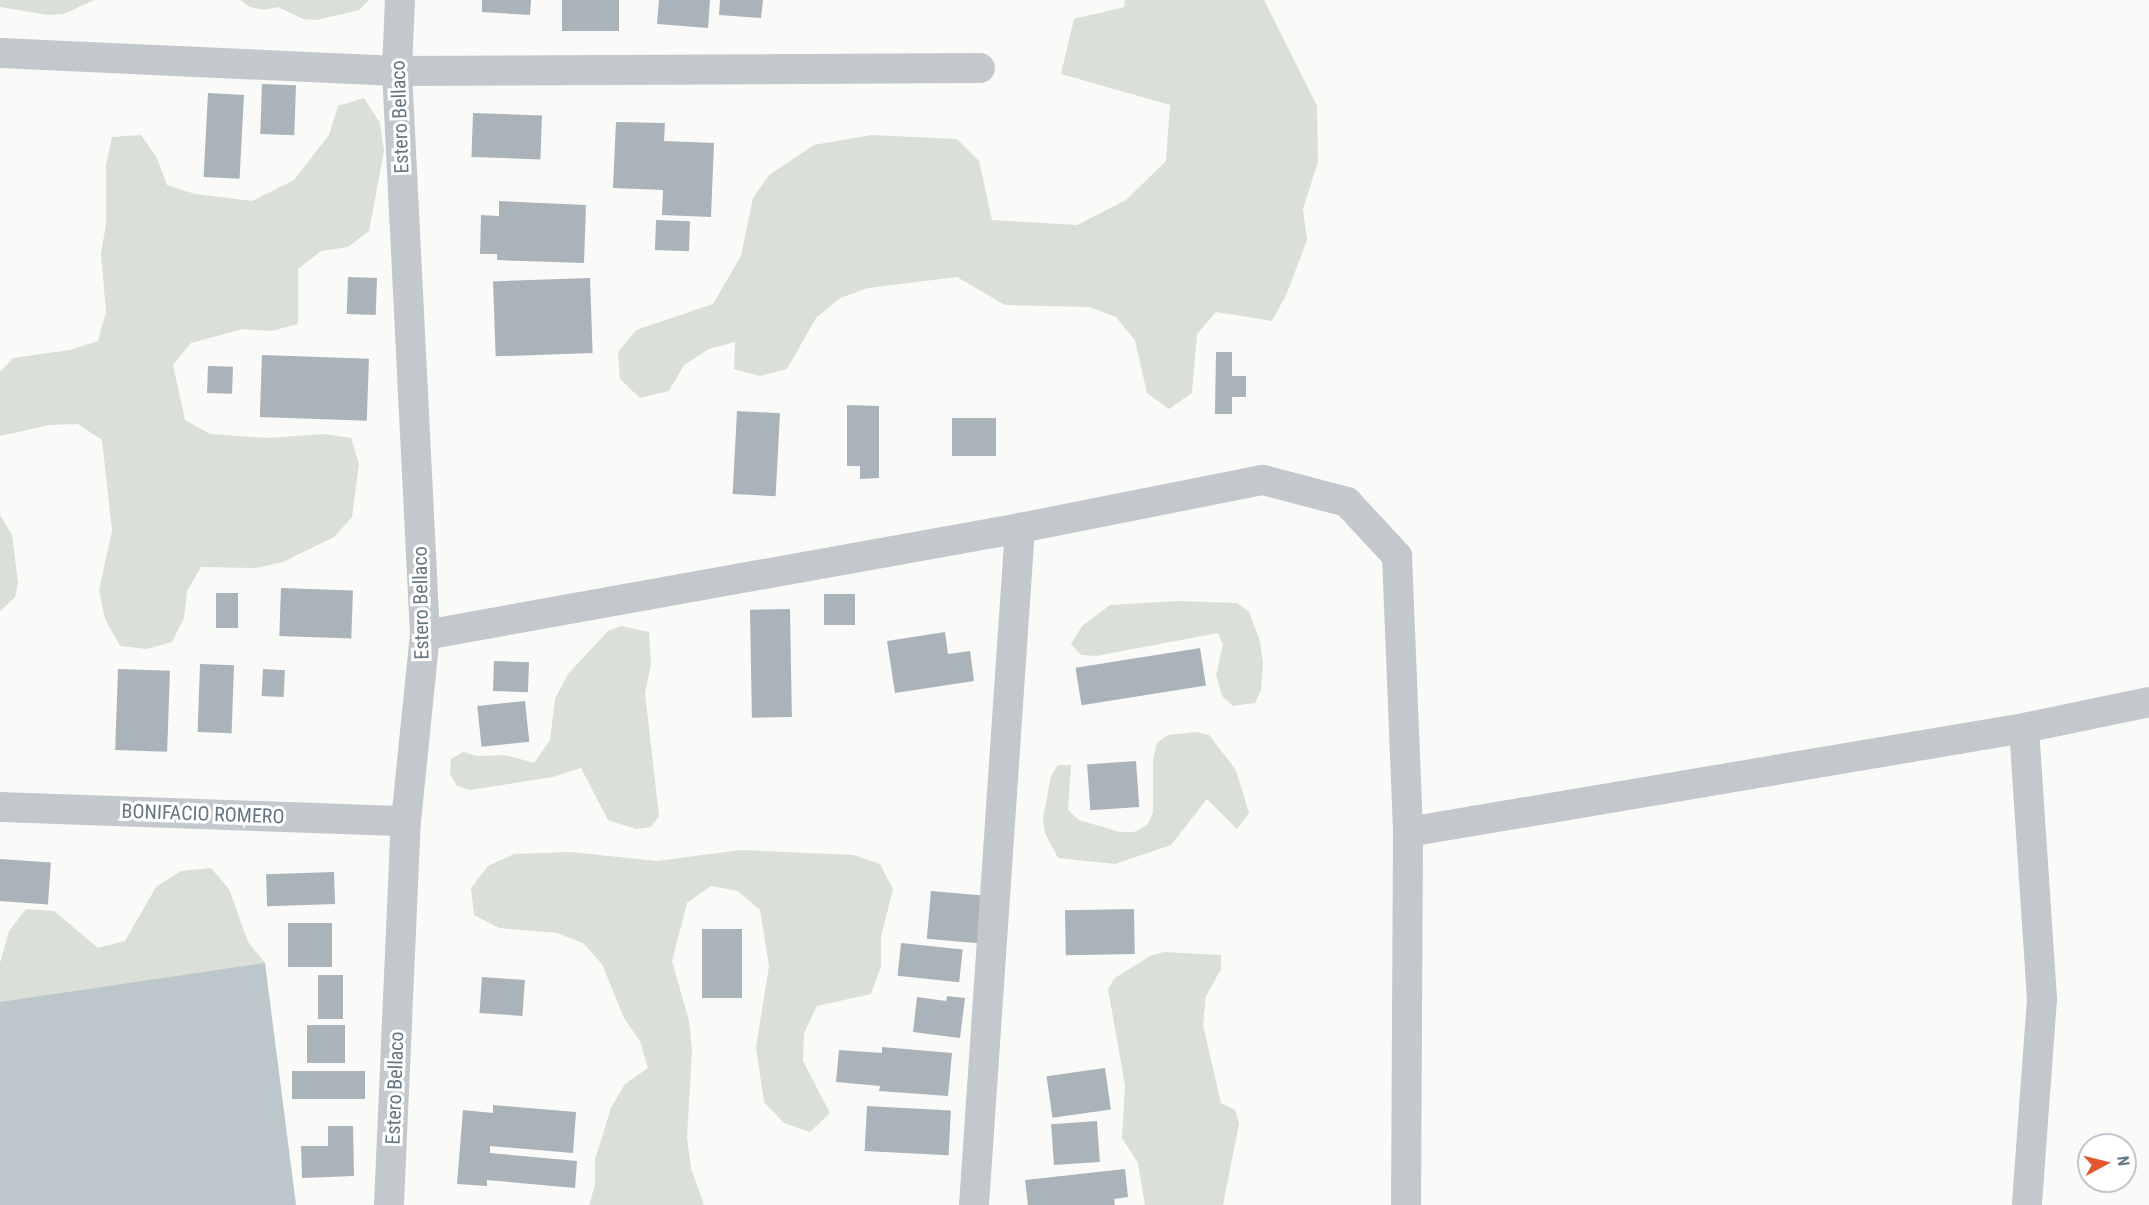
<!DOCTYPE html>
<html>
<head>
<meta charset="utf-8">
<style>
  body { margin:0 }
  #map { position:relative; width:2149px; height:1205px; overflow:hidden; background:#fafaf8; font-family:"Roboto Condensed",sans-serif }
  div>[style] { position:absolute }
  .green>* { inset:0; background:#dadfd7 }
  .water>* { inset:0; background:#bbc7cb }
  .building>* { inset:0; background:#aab3b9; transform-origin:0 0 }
  .minor>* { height:30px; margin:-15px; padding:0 15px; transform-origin:15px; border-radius:15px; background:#c3c8cc }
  span { translate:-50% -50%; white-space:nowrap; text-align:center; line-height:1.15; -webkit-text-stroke:6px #fff; paint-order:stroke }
  .street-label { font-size:20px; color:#657683 }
  .north { position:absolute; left:2077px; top:1133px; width:60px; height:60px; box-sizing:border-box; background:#fff; border:2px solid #c1c8cd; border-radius:50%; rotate:83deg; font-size:16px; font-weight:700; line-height:24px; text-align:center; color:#657683 }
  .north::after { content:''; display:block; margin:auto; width:21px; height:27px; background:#e4572e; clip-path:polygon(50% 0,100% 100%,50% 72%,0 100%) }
</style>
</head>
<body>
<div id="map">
  <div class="green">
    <div style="clip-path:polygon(0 0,94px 0,64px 14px,48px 15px,0 7px)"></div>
    <div style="clip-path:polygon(240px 0,369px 0,359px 10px,317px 20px,303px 19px,278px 7px,264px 10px,250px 7px)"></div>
    <div style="clip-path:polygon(1125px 0,1264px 0,1317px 106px,1318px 162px,1303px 209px,1307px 240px,1287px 293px,1272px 321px,1216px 312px,1197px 334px,1192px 393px,1169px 409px,1147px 393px,1135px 340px,1116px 317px,1089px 307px,1005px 305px,957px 277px,868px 288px,840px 298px,816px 318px,787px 369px,760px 376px,734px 369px,735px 342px,709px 349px,684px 365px,669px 391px,640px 398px,620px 379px,618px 352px,636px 330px,713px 304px,741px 256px,753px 198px,769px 175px,814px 145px,871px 135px,957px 139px,979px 161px,992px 220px,1077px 225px,1126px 200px,1166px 161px,1170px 105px,1061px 74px,1074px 19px,1124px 7px)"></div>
    <div style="clip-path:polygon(364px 98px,380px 123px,384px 151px,369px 231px,348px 247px,321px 251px,298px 269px,298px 324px,271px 331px,243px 329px,191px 343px,173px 365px,185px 420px,210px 434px,268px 438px,323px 434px,351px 438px,359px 464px,352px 517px,334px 537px,283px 562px,256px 568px,201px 567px,187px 591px,184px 618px,172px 642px,147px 649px,120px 646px,105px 619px,99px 590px,112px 531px,102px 440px,78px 424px,49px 425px,0 436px,0 372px,13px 358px,70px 350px,98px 341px,106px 312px,101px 254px,106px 224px,106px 165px,112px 137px,141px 135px,157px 158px,167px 185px,195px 194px,252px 201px,294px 180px,329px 135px,338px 106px)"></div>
    <div style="clip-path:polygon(0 515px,12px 535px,18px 583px,15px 597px,0 611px)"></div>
    <div style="clip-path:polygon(1177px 601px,1237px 603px,1249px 612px,1260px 641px,1263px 664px,1261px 690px,1255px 703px,1233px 706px,1222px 696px,1216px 675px,1223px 645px,1218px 633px,1096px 656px,1081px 655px,1071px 644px,1082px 626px,1110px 605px)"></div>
    <div style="clip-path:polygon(621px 626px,649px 632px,651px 664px,645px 693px,659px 816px,651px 827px,636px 829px,608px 820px,581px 768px,553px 777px,470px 790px,457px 786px,450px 774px,451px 759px,463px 752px,477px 756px,505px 755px,534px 763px,550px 740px,555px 699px,568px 674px,608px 631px)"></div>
    <div style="clip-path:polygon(1196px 732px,1209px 735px,1236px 770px,1249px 813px,1237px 829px,1207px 799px,1171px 845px,1115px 864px,1058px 858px,1045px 833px,1043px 818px,1051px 776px,1058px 765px,1071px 765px,1068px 810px,1079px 820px,1120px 832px,1134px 832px,1147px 825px,1153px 813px,1153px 758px,1157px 743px,1168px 735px)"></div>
    <div style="clip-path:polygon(741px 850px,853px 855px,880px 864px,893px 889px,881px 937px,881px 966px,871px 994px,817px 1006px,804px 1033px,803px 1061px,830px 1113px,810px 1132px,784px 1123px,764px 1102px,756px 1047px,769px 966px,760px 910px,738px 891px,711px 886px,687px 903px,672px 961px,689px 1021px,692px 1050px,687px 1137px,691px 1168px,704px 1205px,589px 1205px,595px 1185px,595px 1159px,611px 1108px,625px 1084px,648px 1068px,640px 1041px,624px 1018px,602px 964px,583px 943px,557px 933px,499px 928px,474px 915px,471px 888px,488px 866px,514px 854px,570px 852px,657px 861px)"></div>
    <div style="clip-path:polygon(211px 868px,229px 889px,248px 942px,265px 963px,235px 1013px,0 1110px,0 963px,9px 931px,26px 909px,54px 911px,98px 948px,125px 941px,156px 887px,181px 871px)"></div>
    <div style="clip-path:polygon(1164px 952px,1221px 955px,1221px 969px,1206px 996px,1203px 1025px,1221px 1103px,1235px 1110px,1239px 1124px,1223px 1205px,1145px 1205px,1138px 1163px,1122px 1138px,1125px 1085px,1108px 989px,1115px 978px,1150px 956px)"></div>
  </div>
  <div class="water">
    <div style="clip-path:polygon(265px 963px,296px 1205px,0 1205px,0 1002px)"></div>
  </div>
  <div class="building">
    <div style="clip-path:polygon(482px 0,531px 0,530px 15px,482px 12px)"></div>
    <div style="left:562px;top:0;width:57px;height:31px"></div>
    <div style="clip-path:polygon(659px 0,710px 0,708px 28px,657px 24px)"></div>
    <div style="clip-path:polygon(720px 0,763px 0,761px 18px,719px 15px)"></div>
    <div style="left:262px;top:84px;width:34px;height:50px;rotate:2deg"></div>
    <div style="left:208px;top:93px;width:36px;height:84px;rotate:3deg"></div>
    <div style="left:473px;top:113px;width:69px;height:44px;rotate:2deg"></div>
    <div style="clip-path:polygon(616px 122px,665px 123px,664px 141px,714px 143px,711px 217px,662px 215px,663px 190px,613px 188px)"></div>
    <div style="clip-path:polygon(499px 201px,586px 205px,584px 263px,497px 260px,497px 254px,480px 254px,481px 215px,499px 216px)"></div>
    <div style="left:656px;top:220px;width:34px;height:30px;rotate:2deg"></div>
    <div style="left:348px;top:277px;width:29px;height:37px;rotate:2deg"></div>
    <div style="left:590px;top:278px;width:75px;height:97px;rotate:88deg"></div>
    <div style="clip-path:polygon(1216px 352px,1232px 352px,1232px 376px,1246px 376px,1246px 397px,1232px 397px,1232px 414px,1215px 414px)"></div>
    <div style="left:262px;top:355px;width:107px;height:62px;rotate:2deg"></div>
    <div style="left:208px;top:366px;width:25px;height:27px;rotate:2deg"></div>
    <div style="clip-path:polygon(847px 405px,879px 406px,879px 478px,860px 479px,860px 466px,847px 466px)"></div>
    <div style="left:737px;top:411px;width:43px;height:83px;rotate:3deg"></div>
    <div style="left:952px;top:418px;width:44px;height:38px"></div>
    <div style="left:281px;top:588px;width:72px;height:48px;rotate:2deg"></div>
    <div style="left:216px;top:593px;width:22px;height:35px"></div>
    <div style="left:824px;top:594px;width:31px;height:31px"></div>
    <div style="left:790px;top:609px;width:108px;height:40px;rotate:89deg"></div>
    <div style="clip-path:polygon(945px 632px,948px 654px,970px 651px,974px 681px,895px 693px,887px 641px)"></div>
    <div style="left:1200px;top:648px;width:38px;height:126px;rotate:81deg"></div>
    <div style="left:494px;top:661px;width:35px;height:30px;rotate:2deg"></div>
    <div style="left:200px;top:664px;width:34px;height:68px;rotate:2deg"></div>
    <div style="left:118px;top:669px;width:52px;height:81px;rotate:2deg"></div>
    <div style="left:263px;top:669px;width:22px;height:27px;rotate:3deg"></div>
    <div style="left:525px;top:701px;width:41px;height:48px;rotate:84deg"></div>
    <div style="left:1136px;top:761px;width:46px;height:49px;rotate:86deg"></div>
    <div style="left:0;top:859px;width:51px;height:42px;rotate:4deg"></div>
    <div style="left:334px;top:872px;width:32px;height:68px;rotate:88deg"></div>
    <div style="left:931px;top:891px;width:52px;height:48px;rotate:5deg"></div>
    <div style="left:1134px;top:909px;width:45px;height:69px;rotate:89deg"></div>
    <div style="left:332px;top:923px;width:44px;height:44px;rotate:90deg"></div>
    <div style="left:702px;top:929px;width:40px;height:69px"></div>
    <div style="left:901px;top:943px;width:62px;height:33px;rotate:6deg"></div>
    <div style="left:318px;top:975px;width:25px;height:44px"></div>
    <div style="left:482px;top:977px;width:43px;height:36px;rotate:4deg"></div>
    <div style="clip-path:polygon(947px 996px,965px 998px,960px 1038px,913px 1032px,917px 997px,946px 1001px)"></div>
    <div style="left:345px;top:1025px;width:38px;height:38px;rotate:90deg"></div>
    <div style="clip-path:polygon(882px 1047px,952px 1053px,948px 1096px,879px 1091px,880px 1086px,836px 1082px,839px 1050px,882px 1053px)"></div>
    <div style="left:1105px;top:1068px;width:42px;height:59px;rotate:82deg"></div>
    <div style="left:365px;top:1071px;width:28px;height:73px;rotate:90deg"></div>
    <div style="clip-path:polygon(493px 1105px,576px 1112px,573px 1153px,490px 1146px,490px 1153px,577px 1161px,575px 1188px,487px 1180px,487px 1186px,457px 1184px,463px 1110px,493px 1113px)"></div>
    <div style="left:867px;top:1106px;width:84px;height:45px;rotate:3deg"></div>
    <div style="left:1097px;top:1121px;width:41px;height:46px;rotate:86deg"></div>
    <div style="clip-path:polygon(328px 1126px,353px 1126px,354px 1176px,302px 1178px,301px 1146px,328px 1146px)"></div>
    <div style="clip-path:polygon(1125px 1169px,1128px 1197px,1114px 1199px,1115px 1205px,1028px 1205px,1025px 1180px)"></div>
  </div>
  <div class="minor">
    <div style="left:0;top:53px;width:397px;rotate:2.6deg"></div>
    <div style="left:397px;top:71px;width:583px;rotate:-0.29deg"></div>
    <div style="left:425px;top:635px;width:605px;rotate:-10.19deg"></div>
    <div style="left:1020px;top:528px;width:248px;rotate:-11.2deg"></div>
    <div style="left:1263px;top:480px;width:87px;rotate:14.7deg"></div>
    <div style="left:1347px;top:502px;width:74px;rotate:47.2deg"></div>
    <div style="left:1397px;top:556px;width:276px;rotate:87.7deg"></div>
    <div style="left:1408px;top:832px;width:373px;rotate:90.3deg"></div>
    <div style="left:2024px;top:728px;width:272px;rotate:86.2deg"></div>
    <div style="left:2042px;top:999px;width:207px;rotate:94.2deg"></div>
    <div style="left:0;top:807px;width:406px;rotate:2deg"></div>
    <div style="left:1408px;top:832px;width:625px;rotate:-9.58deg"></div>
    <div style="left:2024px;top:728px;width:128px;rotate:-11.7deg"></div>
    <div style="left:389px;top:1205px;width:384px;rotate:-87.5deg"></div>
    <div style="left:406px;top:821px;width:187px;rotate:-84.2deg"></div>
    <div style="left:425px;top:635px;width:565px;rotate:-92.84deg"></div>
    <div style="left:397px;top:71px;width:71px;rotate:-87.6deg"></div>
    <div style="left:974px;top:1205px;width:679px;rotate:-86.11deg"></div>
  </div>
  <div class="street-label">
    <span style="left:400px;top:117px;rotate:-92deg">Estero Bellaco</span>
    <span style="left:421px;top:603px;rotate:-91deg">Estero Bellaco</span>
    <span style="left:203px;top:814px;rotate:2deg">BONIFACIO ROMERO</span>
    <span style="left:395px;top:1088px;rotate:-88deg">Estero Bellaco</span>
  </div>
  <div class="north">N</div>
</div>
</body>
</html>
